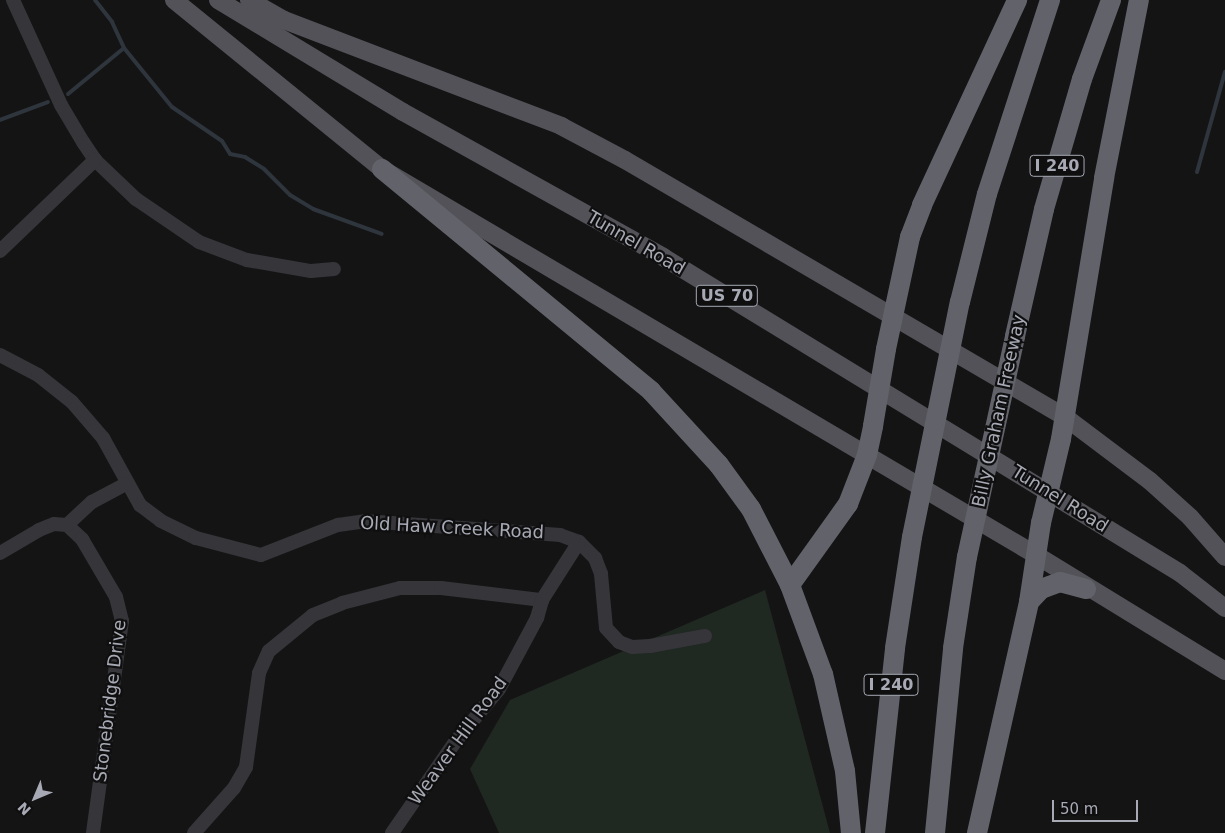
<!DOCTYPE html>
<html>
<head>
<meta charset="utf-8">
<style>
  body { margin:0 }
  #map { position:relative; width:1225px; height:833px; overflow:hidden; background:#141415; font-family:"DejaVu Sans",sans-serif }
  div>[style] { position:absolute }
  .green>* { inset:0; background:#202822 }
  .stream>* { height:4px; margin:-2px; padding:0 2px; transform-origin:2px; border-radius:2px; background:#2f353c }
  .minor>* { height:14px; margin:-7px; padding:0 7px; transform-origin:7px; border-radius:7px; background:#35353a }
  .major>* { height:18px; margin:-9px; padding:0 9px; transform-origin:9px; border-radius:9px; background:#525258 }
  .highway>* { height:20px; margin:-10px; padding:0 10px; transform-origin:10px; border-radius:10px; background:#62636a }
  .highway-bridge>* { height:20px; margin:-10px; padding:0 10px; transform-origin:10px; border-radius:10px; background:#62636a }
  span { translate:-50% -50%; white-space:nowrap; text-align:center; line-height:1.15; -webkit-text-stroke:4.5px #0f0f10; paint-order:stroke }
  .shield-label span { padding:1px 4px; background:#0f0f10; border:1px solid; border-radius:4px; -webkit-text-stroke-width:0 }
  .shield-label { font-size:16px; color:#a7a9b4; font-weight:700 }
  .street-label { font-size:18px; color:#a7a9b4 }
  .north { position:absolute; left:10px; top:773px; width:50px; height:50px; -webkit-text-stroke:4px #0f0f10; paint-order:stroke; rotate:225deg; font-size:14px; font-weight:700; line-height:20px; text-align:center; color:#a7a9b4 }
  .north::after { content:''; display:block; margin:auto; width:18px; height:22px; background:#a7a9b4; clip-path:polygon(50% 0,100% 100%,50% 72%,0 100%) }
  .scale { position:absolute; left:1052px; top:800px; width:86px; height:22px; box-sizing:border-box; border:2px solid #a7a9b4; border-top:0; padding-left:6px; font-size:15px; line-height:18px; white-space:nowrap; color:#a7a9b4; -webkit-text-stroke:4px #0f0f10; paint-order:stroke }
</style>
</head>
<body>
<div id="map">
  <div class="green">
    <div style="clip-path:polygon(765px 590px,830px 833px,499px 833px,470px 769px,510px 700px)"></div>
  </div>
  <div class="stream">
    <div style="left:95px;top:0;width:28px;rotate:52deg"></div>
    <div style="left:112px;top:22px;width:29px;rotate:65deg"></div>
    <div style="left:124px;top:48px;width:76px;rotate:50.9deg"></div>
    <div style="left:172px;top:107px;width:60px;rotate:34.2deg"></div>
    <div style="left:222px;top:141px;width:15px;rotate:58deg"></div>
    <div style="left:230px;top:154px;width:15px;rotate:11deg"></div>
    <div style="left:245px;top:157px;width:22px;rotate:32deg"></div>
    <div style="left:264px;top:169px;width:37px;rotate:45deg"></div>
    <div style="left:290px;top:195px;width:27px;rotate:31deg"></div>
    <div style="left:313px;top:209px;width:73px;rotate:19.9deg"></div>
    <div style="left:68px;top:94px;width:72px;rotate:-39.4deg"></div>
    <div style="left:0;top:120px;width:51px;rotate:-20.6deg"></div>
    <div style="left:1197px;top:172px;width:104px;rotate:-74.4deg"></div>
  </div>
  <div class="minor">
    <div style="left:13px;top:0;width:115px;rotate:65.4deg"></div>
    <div style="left:61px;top:105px;width:43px;rotate:59.3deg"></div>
    <div style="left:83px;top:142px;width:22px;rotate:56deg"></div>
    <div style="left:95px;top:160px;width:57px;rotate:43.6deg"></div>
    <div style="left:136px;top:199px;width:76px;rotate:34.3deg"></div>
    <div style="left:199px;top:242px;width:51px;rotate:20.6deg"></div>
    <div style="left:247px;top:260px;width:65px;rotate:9.8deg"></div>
    <div style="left:311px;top:271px;width:23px;rotate:-5deg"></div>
    <div style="left:0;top:251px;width:132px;rotate:-43.8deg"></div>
    <div style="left:0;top:355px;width:43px;rotate:27.8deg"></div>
    <div style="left:38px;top:375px;width:43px;rotate:38.5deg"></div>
    <div style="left:72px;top:402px;width:48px;rotate:49.3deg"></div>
    <div style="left:103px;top:438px;width:77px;rotate:61.1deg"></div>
    <div style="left:140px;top:505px;width:26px;rotate:37deg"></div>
    <div style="left:161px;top:521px;width:39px;rotate:26deg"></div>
    <div style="left:196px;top:538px;width:67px;rotate:14.7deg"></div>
    <div style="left:261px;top:555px;width:83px;rotate:-21.3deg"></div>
    <div style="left:338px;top:525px;width:27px;rotate:-8deg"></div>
    <div style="left:365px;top:521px;width:196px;rotate:4.1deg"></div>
    <div style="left:560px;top:535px;width:20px;rotate:20deg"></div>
    <div style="left:579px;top:542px;width:23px;rotate:45deg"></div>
    <div style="left:595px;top:558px;width:17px;rotate:69deg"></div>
    <div style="left:601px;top:574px;width:54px;rotate:84.7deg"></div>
    <div style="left:606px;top:628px;width:19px;rotate:47deg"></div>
    <div style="left:619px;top:642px;width:14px;rotate:21deg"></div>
    <div style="left:632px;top:647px;width:18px;rotate:-3deg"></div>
    <div style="left:650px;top:646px;width:56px;rotate:-10.3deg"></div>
    <div style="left:67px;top:525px;width:21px;rotate:43deg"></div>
    <div style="left:82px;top:539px;width:67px;rotate:59.6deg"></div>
    <div style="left:116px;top:597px;width:25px;rotate:76deg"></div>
    <div style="left:122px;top:621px;width:214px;rotate:97.8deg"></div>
    <div style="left:0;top:553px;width:45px;rotate:-30.5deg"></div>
    <div style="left:39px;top:530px;width:16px;rotate:-22deg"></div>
    <div style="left:54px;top:524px;width:13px;rotate:4deg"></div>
    <div style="left:67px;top:525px;width:34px;rotate:-43deg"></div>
    <div style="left:92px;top:502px;width:38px;rotate:-28deg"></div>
    <div style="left:194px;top:833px;width:60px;rotate:-48.4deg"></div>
    <div style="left:234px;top:788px;width:24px;rotate:-60deg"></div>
    <div style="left:246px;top:767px;width:95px;rotate:-82.1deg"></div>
    <div style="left:259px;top:673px;width:24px;rotate:-66deg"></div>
    <div style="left:269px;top:651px;width:57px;rotate:-39.3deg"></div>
    <div style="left:313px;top:615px;width:31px;rotate:-22deg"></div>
    <div style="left:342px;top:603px;width:60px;rotate:-14.5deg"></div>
    <div style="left:400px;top:588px;width:41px"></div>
    <div style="left:441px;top:588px;width:102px;rotate:6.8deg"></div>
    <div style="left:392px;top:833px;width:111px;rotate:-55.3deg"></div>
    <div style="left:455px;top:742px;width:69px;rotate:-50.3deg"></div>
    <div style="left:499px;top:689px;width:81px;rotate:-61.8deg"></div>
    <div style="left:537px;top:618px;width:19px;rotate:-74deg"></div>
    <div style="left:542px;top:600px;width:69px;rotate:-57.5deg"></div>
  </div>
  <div class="major">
    <div style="left:174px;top:0;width:268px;rotate:39.1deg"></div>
    <div style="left:382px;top:169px;width:759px;rotate:30.55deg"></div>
    <div style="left:1036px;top:555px;width:222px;rotate:31.5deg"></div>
    <div style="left:218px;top:0;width:216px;rotate:31.2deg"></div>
    <div style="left:403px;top:112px;width:298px;rotate:29.1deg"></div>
    <div style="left:663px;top:257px;width:606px;rotate:31.43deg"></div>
    <div style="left:1180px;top:573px;width:57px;rotate:37.9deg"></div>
    <div style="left:249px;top:0;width:40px;rotate:29.7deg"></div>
    <div style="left:284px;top:20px;width:297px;rotate:20.9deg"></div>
    <div style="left:561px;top:126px;width:72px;rotate:28deg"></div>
    <div style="left:625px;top:160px;width:510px;rotate:30.29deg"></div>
    <div style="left:1065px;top:417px;width:106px;rotate:37deg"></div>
    <div style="left:1150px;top:481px;width:54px;rotate:42deg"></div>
    <div style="left:1190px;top:517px;width:53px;rotate:48.8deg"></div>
  </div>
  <div class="highway">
    <div style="left:382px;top:169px;width:349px;rotate:39.5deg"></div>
    <div style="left:651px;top:391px;width:100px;rotate:47.4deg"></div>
    <div style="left:719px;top:465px;width:54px;rotate:54deg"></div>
    <div style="left:751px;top:509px;width:85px;rotate:62.8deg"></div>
    <div style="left:790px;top:585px;width:95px;rotate:69.7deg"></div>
    <div style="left:823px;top:674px;width:99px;rotate:77.2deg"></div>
    <div style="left:845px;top:771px;width:62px;rotate:84.5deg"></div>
    <div style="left:960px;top:302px;width:111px;rotate:-76deg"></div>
    <div style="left:987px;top:194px;width:204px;rotate:-72deg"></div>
    <div style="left:1015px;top:336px;width:130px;rotate:-77.1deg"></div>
    <div style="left:1044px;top:209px;width:135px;rotate:-73.7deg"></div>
    <div style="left:1082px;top:79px;width:84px;rotate:-69.8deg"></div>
    <div style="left:886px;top:349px;width:115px;rotate:-77.9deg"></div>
    <div style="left:910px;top:237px;width:34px;rotate:-69deg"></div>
    <div style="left:922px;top:205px;width:226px;rotate:-65.1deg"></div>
    <div style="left:1061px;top:439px;width:265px;rotate:-80.6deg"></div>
    <div style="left:1104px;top:178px;width:181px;rotate:-78.9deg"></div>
    <div style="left:790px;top:585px;width:100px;rotate:-54.4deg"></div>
    <div style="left:848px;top:504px;width:53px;rotate:-68.8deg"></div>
    <div style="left:867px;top:455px;width:30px;rotate:-78deg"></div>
    <div style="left:1029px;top:602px;width:18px;rotate:-47deg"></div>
    <div style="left:1041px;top:589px;width:20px;rotate:-20deg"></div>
    <div style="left:1060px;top:582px;width:27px;rotate:15deg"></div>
    <div style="left:875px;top:833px;width:186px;rotate:-83.8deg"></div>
    <div style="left:895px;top:648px;width:112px;rotate:-81.3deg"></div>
    <div style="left:935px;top:833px;width:186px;rotate:-84.4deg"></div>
    <div style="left:953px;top:648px;width:92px;rotate:-81.3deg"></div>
    <div style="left:977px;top:833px;width:237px;rotate:-77.3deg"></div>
    <div style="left:1029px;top:602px;width:80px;rotate:-81.4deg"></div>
  </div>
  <div class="highway-bridge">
    <div style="left:873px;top:426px;width:78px;rotate:-80.4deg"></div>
    <div style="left:1041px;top:523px;width:86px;rotate:-76.6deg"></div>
    <div style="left:912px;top:537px;width:240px;rotate:-78.5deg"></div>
    <div style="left:967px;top:557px;width:226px;rotate:-77.7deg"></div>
  </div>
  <div class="shield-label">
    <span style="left:1057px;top:166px">I 240</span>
    <span style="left:727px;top:296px">US 70</span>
    <span style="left:891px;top:685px">I 240</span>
  </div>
  <div class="street-label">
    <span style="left:636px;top:243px;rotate:30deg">Tunnel Road</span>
    <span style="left:999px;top:411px;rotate:-78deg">Billy Graham Freeway</span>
    <span style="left:1060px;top:499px;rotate:32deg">Tunnel Road</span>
    <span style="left:452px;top:528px;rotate:3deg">Old Haw Creek Road</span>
    <span style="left:110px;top:701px;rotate:-83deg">Stonebridge Drive</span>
    <span style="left:458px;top:741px;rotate:-54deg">Weaver Hill Road</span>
  </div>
  <div class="north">N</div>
  <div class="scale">50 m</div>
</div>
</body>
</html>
